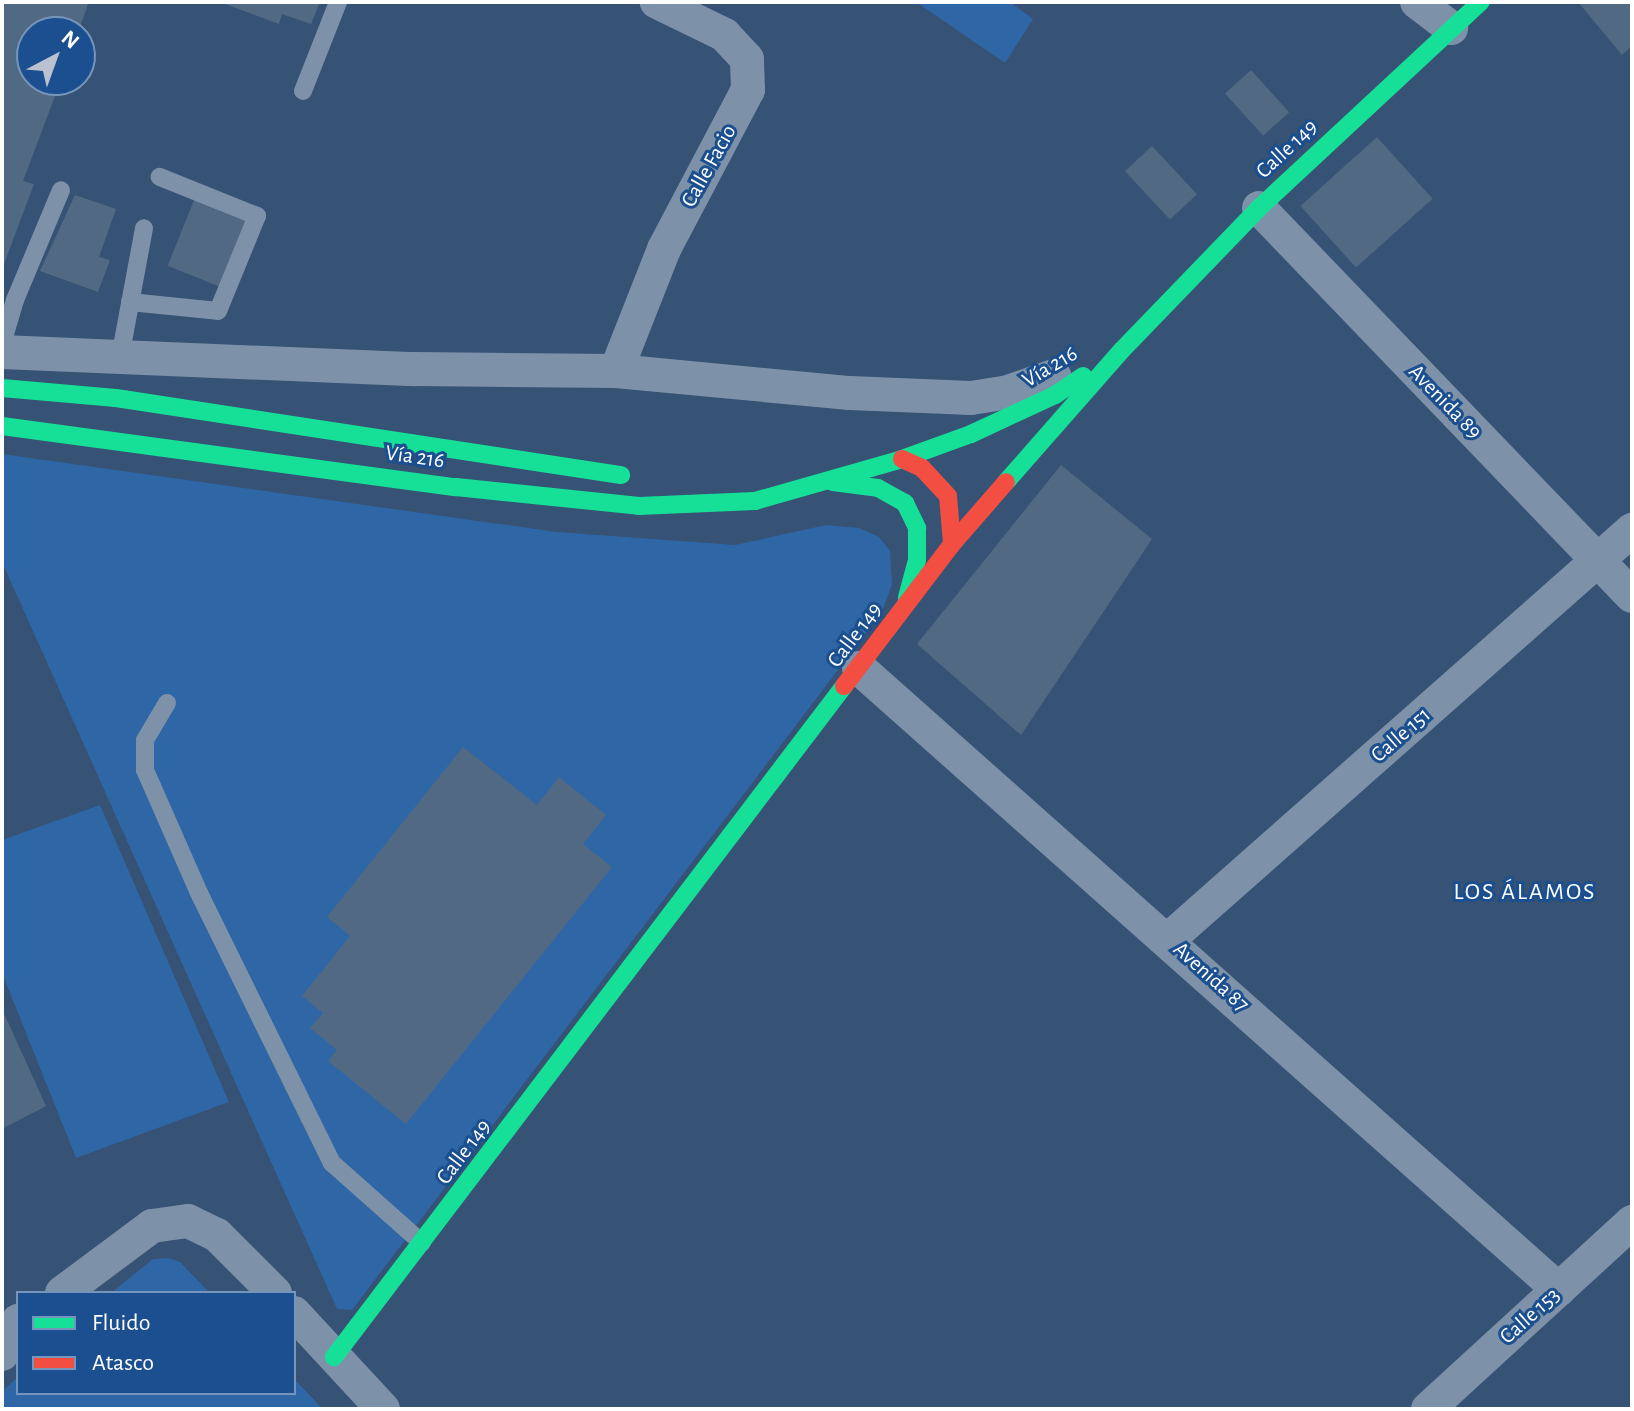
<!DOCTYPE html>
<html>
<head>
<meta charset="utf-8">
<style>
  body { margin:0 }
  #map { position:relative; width:1634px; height:1411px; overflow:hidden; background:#365274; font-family:"Alegreya Sans",sans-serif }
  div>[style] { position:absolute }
  .green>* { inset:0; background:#2f66a5 }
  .building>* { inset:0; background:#526984; transform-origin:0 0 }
  .lane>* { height:18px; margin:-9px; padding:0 9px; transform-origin:9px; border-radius:9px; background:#7d92a8 }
  .street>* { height:34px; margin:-17px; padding:0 17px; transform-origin:17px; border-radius:17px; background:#7d92a8 }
  .fast>* { height:18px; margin:-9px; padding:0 9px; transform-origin:9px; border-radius:9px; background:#16e098 }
  .jam>* { height:18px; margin:-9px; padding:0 9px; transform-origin:9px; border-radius:9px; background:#f24e42 }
  span { translate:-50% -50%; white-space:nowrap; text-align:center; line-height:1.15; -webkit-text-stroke:6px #1b4f8f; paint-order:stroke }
  .street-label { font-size:22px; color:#fff }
  .neighbourhood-label { font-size:24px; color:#fff; letter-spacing:2px }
  .frame { position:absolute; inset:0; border:4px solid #fff; pointer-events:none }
  .legend { position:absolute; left:16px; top:1291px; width:280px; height:104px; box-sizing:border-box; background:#1b4f8f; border:2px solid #7695bc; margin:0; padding:10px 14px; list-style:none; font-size:24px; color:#fff }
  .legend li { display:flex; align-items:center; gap:16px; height:40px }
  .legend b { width:40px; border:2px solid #7695bc }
  .north { position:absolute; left:16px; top:16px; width:80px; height:80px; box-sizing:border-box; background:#1b4f8f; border:2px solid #7695bc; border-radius:50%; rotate:41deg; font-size:22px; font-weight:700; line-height:32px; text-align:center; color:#fff }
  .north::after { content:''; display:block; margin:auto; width:28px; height:36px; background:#b9c2ce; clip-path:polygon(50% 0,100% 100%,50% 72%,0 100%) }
</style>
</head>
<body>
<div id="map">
  <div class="green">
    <div style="clip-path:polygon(916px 2px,1010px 2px,1033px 19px,1005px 63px)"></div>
    <div style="clip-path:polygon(2px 454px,557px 532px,735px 545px,826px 525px,859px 528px,879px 537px,890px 551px,892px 584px,882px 612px,352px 1310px,337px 1309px,2px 562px)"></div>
    <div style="clip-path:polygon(100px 805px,229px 1102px,76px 1158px,2px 973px,2px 840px)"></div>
    <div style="clip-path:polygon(169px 1258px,180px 1262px,210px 1293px,111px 1293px,153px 1259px)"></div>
    <div style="clip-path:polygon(18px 1377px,18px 1393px,294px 1393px,294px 1379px,323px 1409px,2px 1409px,2px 1391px)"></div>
  </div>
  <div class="building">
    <div style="clip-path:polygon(2px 2px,89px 2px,78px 32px,32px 32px,32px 80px,61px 80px,23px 181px,34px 184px,2px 269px)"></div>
    <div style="clip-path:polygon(220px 2px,320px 2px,311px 24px,282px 14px,279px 24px)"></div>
    <div style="clip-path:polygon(1578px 2px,1632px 2px,1632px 46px,1622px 55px)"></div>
    <div style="left:1251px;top:70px;width:57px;height:35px;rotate:48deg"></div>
    <div style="left:1377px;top:137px;width:83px;height:103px;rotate:48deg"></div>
    <div style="left:1152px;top:146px;width:66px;height:37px;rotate:47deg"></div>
    <div style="clip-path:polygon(75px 195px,116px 209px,99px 257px,110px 260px,98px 292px,40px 271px)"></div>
    <div style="left:195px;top:198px;width:57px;height:73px;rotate:22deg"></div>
    <div style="clip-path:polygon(1061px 465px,1152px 539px,1021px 735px,917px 644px)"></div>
    <div style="clip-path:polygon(463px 747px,537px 805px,559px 777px,606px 815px,583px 844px,612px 867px,406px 1124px,328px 1061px,337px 1050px,310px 1028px,323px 1013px,302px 996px,350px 936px,327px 917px)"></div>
    <div style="clip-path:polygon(2px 1009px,46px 1106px,2px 1129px)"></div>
  </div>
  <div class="lane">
    <div style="left:303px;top:91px;width:96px;rotate:-68.5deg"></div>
    <div style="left:130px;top:302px;width:88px;rotate:5.8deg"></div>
    <div style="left:218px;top:311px;width:103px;rotate:-67.7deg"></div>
    <div style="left:257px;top:216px;width:105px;rotate:-158.1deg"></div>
    <div style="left:2px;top:344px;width:46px;rotate:-73.5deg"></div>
    <div style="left:15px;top:300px;width:119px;rotate:-67.3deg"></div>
    <div style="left:119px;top:363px;width:137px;rotate:-79.5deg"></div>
    <div style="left:167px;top:703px;width:43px;rotate:120.7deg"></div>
    <div style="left:145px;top:740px;width:30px;rotate:90deg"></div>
    <div style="left:145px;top:770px;width:134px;rotate:66.3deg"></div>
    <div style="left:199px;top:893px;width:301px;rotate:63.8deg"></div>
    <div style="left:332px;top:1163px;width:120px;rotate:41.6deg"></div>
  </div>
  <div class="street">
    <div style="left:1417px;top:2px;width:43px;rotate:37.4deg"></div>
    <div style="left:1259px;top:208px;width:538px;rotate:46.13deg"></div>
    <div style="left:2px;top:352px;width:413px;rotate:2.4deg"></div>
    <div style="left:415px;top:369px;width:201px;rotate:0.6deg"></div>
    <div style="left:616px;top:371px;width:235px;rotate:5.4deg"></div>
    <div style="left:850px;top:393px;width:121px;rotate:2.4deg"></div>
    <div style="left:971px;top:398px;width:37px;rotate:-9deg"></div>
    <div style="left:1008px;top:392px;width:49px;rotate:-19.2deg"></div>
    <div style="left:616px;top:371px;width:131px;rotate:-68.5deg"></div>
    <div style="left:664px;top:249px;width:180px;rotate:-62.2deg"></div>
    <div style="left:748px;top:90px;width:31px;rotate:-92deg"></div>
    <div style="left:747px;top:59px;width:33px;rotate:-133deg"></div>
    <div style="left:725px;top:35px;width:76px;rotate:-154.1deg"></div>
    <div style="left:859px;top:668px;width:936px;rotate:41.62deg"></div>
    <div style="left:1169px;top:939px;width:618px;rotate:-41.46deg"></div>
    <div style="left:62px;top:1293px;width:112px;rotate:-36.7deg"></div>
    <div style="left:152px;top:1226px;width:36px;rotate:-8deg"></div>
    <div style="left:188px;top:1221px;width:32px;rotate:26deg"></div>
    <div style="left:217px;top:1235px;width:82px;rotate:45deg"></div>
    <div style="left:294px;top:1313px;width:131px;rotate:47.2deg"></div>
    <div style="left:2px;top:1354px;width:37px;rotate:-64deg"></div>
    <div style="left:1428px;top:1409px;width:277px;rotate:-42.5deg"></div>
  </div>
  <div class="fast">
    <div style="left:2px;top:388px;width:114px;rotate:5deg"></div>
    <div style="left:116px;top:398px;width:511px;rotate:8.67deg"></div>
    <div style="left:2px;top:426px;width:458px;rotate:7.7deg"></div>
    <div style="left:456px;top:487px;width:184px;rotate:5.9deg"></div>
    <div style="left:639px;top:506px;width:116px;rotate:-2.5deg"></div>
    <div style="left:755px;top:501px;width:153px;rotate:-15.9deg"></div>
    <div style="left:902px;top:459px;width:73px;rotate:-19.9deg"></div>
    <div style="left:971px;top:434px;width:93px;rotate:-24.9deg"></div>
    <div style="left:1055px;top:395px;width:34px;rotate:-34deg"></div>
    <div style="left:833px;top:482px;width:45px;rotate:7.6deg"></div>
    <div style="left:878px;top:488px;width:31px;rotate:29deg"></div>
    <div style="left:905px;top:503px;width:28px;rotate:64deg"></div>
    <div style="left:917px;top:528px;width:32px;rotate:90deg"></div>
    <div style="left:917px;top:560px;width:39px;rotate:105deg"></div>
    <div style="left:1006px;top:482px;width:176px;rotate:-48.7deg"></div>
    <div style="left:1122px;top:350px;width:197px;rotate:-46deg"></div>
    <div style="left:1259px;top:208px;width:303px;rotate:-42.9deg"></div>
    <div style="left:334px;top:1357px;width:843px;rotate:-52.76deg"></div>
  </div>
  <div class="jam">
    <div style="left:902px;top:459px;width:22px;rotate:24deg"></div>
    <div style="left:922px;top:468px;width:38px;rotate:47deg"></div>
    <div style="left:948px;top:496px;width:48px;rotate:85.2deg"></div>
    <div style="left:844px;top:686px;width:178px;rotate:-52.7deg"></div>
    <div style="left:952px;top:544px;width:82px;rotate:-48.9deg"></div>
  </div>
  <div class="street-label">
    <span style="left:1287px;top:149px;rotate:-43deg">Calle 149</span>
    <span style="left:709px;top:166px;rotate:-61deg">Calle Facio</span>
    <span style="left:1050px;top:367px;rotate:-31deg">Vía 216</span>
    <span style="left:1445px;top:402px;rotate:46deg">Avenida 89</span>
    <span style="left:415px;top:457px;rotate:8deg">Vía 216</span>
    <span style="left:855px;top:635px;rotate:-53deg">Calle 149</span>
    <span style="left:1401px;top:735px;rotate:-41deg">Calle 151</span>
    <span style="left:1211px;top:977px;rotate:42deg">Avenida 87</span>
    <span style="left:464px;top:1152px;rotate:-53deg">Calle 149</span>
    <span style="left:1530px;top:1316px;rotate:-42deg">Calle 153</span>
  </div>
  <div class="neighbourhood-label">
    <span style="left:1525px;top:893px">LOS ÁLAMOS</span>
  </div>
  <div class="frame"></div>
  <ul class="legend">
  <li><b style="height:10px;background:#16e098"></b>Fluido</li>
  <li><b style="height:10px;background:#f24e42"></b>Atasco</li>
  </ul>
  <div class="north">N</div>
</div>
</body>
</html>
